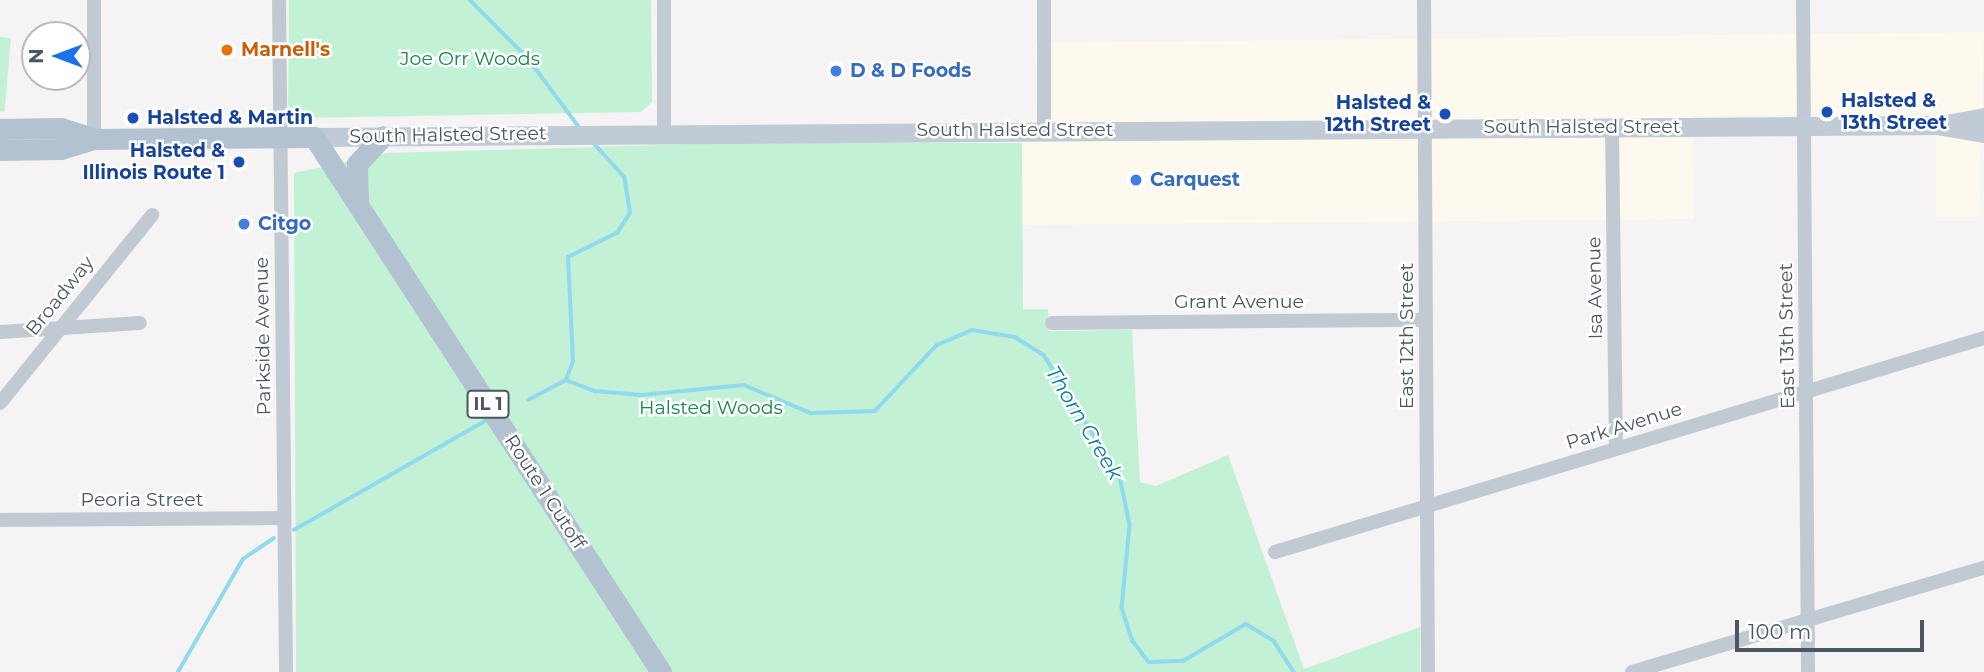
<!DOCTYPE html>
<html>
<head>
<meta charset="utf-8">
<style>
  body { margin:0 }
  #map { position:relative; width:1984px; height:672px; overflow:hidden; background:#f5f3f3; font-family:Montserrat,sans-serif }
  div>[style] { position:absolute }
  .commercial>* { inset:0; background:#fdf9ef }
  .green>* { inset:0; background:#c3f1d5; transform-origin:0 0 }
  .stream>* { height:3.5px; margin:-1.75px; padding:0 1.75px; transform-origin:1.75px; border-radius:1.75px; background:#90daee }
  .street>* { height:14px; margin:-7px; padding:0 7px; transform-origin:7px; border-radius:7px; background:#c1cad2 }
  .secondary>* { height:19px; margin:-9.5px; padding:0 9.5px; transform-origin:9.5px; border-radius:9.5px; background:#c1cbd6 }
  .primary>* { height:21px; margin:-10.5px; padding:0 10.5px; transform-origin:10.5px; border-radius:10.5px; background:#b3c2d1 }
  .dots>* { width:19px; height:19px; translate:-50% -50%; box-sizing:border-box; border:4px solid #fff; border-radius:50% }
  span { translate:-50% -50%; white-space:nowrap; text-align:center; line-height:1.15; -webkit-text-stroke:5px #fff; paint-order:stroke }
  .shield-label span { padding:2px 5px; background:#fff; border:2px solid; border-radius:5px; -webkit-text-stroke-width:0 }
  .shield-label { font-size:18px; color:#4a5661; font-weight:700 }
  .food-label { font-size:19px; color:#c56008; font-weight:700 }
  .left { translate:0 -50%; text-align:left }
  .park-label { font-size:19px; color:#17864f }
  .shop-label { font-size:19px; color:#366cbe; font-weight:700 }
  .transit-label { font-size:19px; color:#164399; font-weight:700 }
  .right { translate:-100% -50%; text-align:right }
  .street-label { font-size:19px; color:#4a5661 }
  .water-label { font-size:21px; color:#0c7c9b; font-style:italic }
  .north { position:absolute; left:21px; top:21px; width:70px; height:70px; box-sizing:border-box; background:#fff; border:2px solid #b7bbc0; border-radius:50%; rotate:270deg; font-size:19px; font-weight:700; line-height:28px; text-align:center; color:#4a5661 }
  .north::after { content:''; display:block; margin:auto; width:24px; height:32px; background:#1a73e8; clip-path:polygon(50% 0,100% 100%,50% 72%,0 100%) }
  .scale { position:absolute; left:1735px; top:620px; width:189px; height:32px; box-sizing:border-box; border:4px solid #4a5661; border-top:0; padding-left:9px; font-size:21px; line-height:24px; white-space:nowrap; color:#4a5661; -webkit-text-stroke:5px #fff; paint-order:stroke }
</style>
</head>
<body>
<div id="map">
  <div class="commercial">
    <div style="clip-path:polygon(1984px 32px,1979px 217px,1936px 217px,1936px 113px,1693px 116px,1694px 219px,1022px 225px,1022px 120px,1037px 120px,1035px 43px)"></div>
  </div>
  <div class="green">
    <div style="clip-path:polygon(289px 0,651px 0,652px 102px,641px 112px,298px 118px,288px 105px)"></div>
    <div style="left:0;top:37px;width:11px;height:74px;rotate:5deg"></div>
    <div style="clip-path:polygon(727px 143px,1022px 143px,1023px 309px,1048px 309px,1049px 331px,1132px 330px,1140px 482px,1156px 486px,1228px 455px,1304px 669px,1420px 627px,1420px 672px,296px 672px,294px 173px,388px 153px)"></div>
  </div>
  <div class="stream">
    <div style="left:470px;top:0;width:81px;rotate:45deg"></div>
    <div style="left:527px;top:57px;width:89px;rotate:53.3deg"></div>
    <div style="left:566px;top:380px;width:31px;rotate:21deg"></div>
    <div style="left:595px;top:391px;width:46px;rotate:5deg"></div>
    <div style="left:641px;top:395px;width:103px;rotate:-5.5deg"></div>
    <div style="left:744px;top:385px;width:73px;rotate:22.7deg"></div>
    <div style="left:811px;top:413px;width:64px;rotate:-1.8deg"></div>
    <div style="left:875px;top:411px;width:91px;rotate:-46.8deg"></div>
    <div style="left:937px;top:345px;width:38px;rotate:-23deg"></div>
    <div style="left:972px;top:330px;width:44px;rotate:9.2deg"></div>
    <div style="left:1015px;top:337px;width:34px;rotate:32deg"></div>
    <div style="left:1044px;top:355px;width:144px;rotate:58.1deg"></div>
    <div style="left:1120px;top:477px;width:49px;rotate:78.2deg"></div>
    <div style="left:1130px;top:525px;width:83px;rotate:95.5deg"></div>
    <div style="left:1122px;top:608px;width:35px;rotate:72deg"></div>
    <div style="left:1133px;top:641px;width:26px;rotate:53deg"></div>
    <div style="left:1149px;top:662px;width:34px;rotate:-2deg"></div>
    <div style="left:1183px;top:661px;width:73px;rotate:-30.4deg"></div>
    <div style="left:1246px;top:624px;width:33px;rotate:31deg"></div>
    <div style="left:1274px;top:641px;width:37px;rotate:57deg"></div>
    <div style="left:528px;top:400px;width:43px;rotate:-27.8deg"></div>
    <div style="left:566px;top:380px;width:19px;rotate:-69deg"></div>
    <div style="left:573px;top:362px;width:105px;rotate:-92.7deg"></div>
    <div style="left:568px;top:257px;width:55px;rotate:-26.1deg"></div>
    <div style="left:617px;top:233px;width:24px;rotate:-57deg"></div>
    <div style="left:630px;top:213px;width:36px;rotate:-99deg"></div>
    <div style="left:624px;top:177px;width:47px;rotate:-132.4deg"></div>
    <div style="left:294px;top:530px;width:220px;rotate:-29.7deg"></div>
    <div style="left:178px;top:672px;width:130px;rotate:-60.1deg"></div>
    <div style="left:243px;top:559px;width:37px;rotate:-34deg"></div>
  </div>
  <div class="street">
    <div style="left:94px;top:0;width:139px;rotate:90deg"></div>
    <div style="left:279px;top:0;width:672px;rotate:89.4deg"></div>
    <div style="left:1424px;top:0;width:672px;rotate:89.66deg"></div>
    <div style="left:1803px;top:0;width:672px;rotate:89.57deg"></div>
    <div style="left:1612px;top:127px;width:321px;rotate:89.3deg"></div>
    <div style="left:1044px;top:130px;width:130px;rotate:-90deg"></div>
    <div style="left:664px;top:132px;width:132px;rotate:-90deg"></div>
    <div style="left:1052px;top:323px;width:374px;rotate:-0.5deg"></div>
    <div style="left:0;top:332px;width:140px;rotate:-3.7deg"></div>
    <div style="left:0;top:403px;width:242px;rotate:-51deg"></div>
    <div style="left:0;top:520px;width:284px;rotate:-0.4deg"></div>
    <div style="left:1275px;top:552px;width:741px;rotate:-16.8deg"></div>
    <div style="left:1632px;top:672px;width:367px;rotate:-16.5deg"></div>
  </div>
  <div class="secondary">
    <div style="left:1951px;top:123px;width:34px;rotate:-10deg"></div>
    <div style="left:314px;top:137px;width:1622px;rotate:-0.42deg"></div>
    <div style="left:1936px;top:125px;width:49px;rotate:9.5deg"></div>
  </div>
  <div class="primary">
    <div style="left:0;top:129px;width:61px;rotate:-0.9deg"></div>
    <div style="left:61px;top:128px;width:35px;rotate:18deg"></div>
    <div style="left:0;top:150px;width:61px;rotate:-0.9deg"></div>
    <div style="left:61px;top:149px;width:34px;rotate:-17deg"></div>
    <div style="left:94px;top:139px;width:220px;rotate:-0.5deg"></div>
    <div style="left:314px;top:137px;width:638px;rotate:57.03deg"></div>
    <div style="left:358px;top:199px;width:35px;rotate:-92deg"></div>
    <div style="left:357px;top:164px;width:38px;rotate:-47deg"></div>
  </div>
  <div class="dots">
    <div style="left:227px;top:50px;background:#e8710a"></div>
    <div style="left:836px;top:71px;background:#3f7fe0"></div>
    <div style="left:1827px;top:112px;background:#1a4fb4"></div>
    <div style="left:1445px;top:114px;background:#1a4fb4"></div>
    <div style="left:133px;top:118px;background:#1a4fb4"></div>
    <div style="left:239px;top:162px;background:#1a4fb4"></div>
    <div style="left:1136px;top:180px;background:#3f7fe0"></div>
    <div style="left:244px;top:224px;background:#3f7fe0"></div>
  </div>
  <div class="shield-label">
    <span style="left:488px;top:404px">IL 1</span>
  </div>
  <div class="food-label">
    <span class="left" style="left:241px;top:50px">Marnell's</span>
  </div>
  <div class="park-label">
    <span style="left:470px;top:59px">Joe Orr Woods</span>
    <span style="left:711px;top:408px">Halsted Woods</span>
  </div>
  <div class="shop-label">
    <span class="left" style="left:850px;top:71px">D &amp; D Foods</span>
    <span class="left" style="left:1150px;top:180px">Carquest</span>
    <span class="left" style="left:258px;top:224px">Citgo</span>
  </div>
  <div class="transit-label">
    <span class="left" style="left:1841px;top:112px">Halsted &amp;<br>13th Street</span>
    <span class="right" style="left:1431px;top:114px">Halsted &amp;<br>12th Street</span>
    <span class="left" style="left:147px;top:118px">Halsted &amp; Martin</span>
    <span class="right" style="left:225px;top:162px">Halsted &amp;<br>Illinois Route 1</span>
  </div>
  <div class="street-label">
    <span style="left:1582px;top:127px">South Halsted Street</span>
    <span style="left:1015px;top:130px">South Halsted Street</span>
    <span style="left:448px;top:135px;rotate:-1deg">South Halsted Street</span>
    <span style="left:1595px;top:288px;rotate:-91deg">Isa Avenue</span>
    <span style="left:60px;top:296px;rotate:-51deg">Broadway</span>
    <span style="left:1239px;top:302px">Grant Avenue</span>
    <span style="left:263px;top:336px;rotate:-91deg">Parkside Avenue</span>
    <span style="left:1407px;top:336px;rotate:-90deg">East 12th Street</span>
    <span style="left:1787px;top:336px;rotate:-91deg">East 13th Street</span>
    <span style="left:1624px;top:426px;rotate:-17deg">Park Avenue</span>
    <span style="left:545px;top:492px;rotate:57deg">Route 1 Cutoff</span>
    <span style="left:142px;top:500px">Peoria Street</span>
  </div>
  <div class="water-label">
    <span style="left:1084px;top:423px;rotate:59deg">Thorn Creek</span>
  </div>
  <div class="north">N</div>
  <div class="scale">100 m</div>
</div>
</body>
</html>
